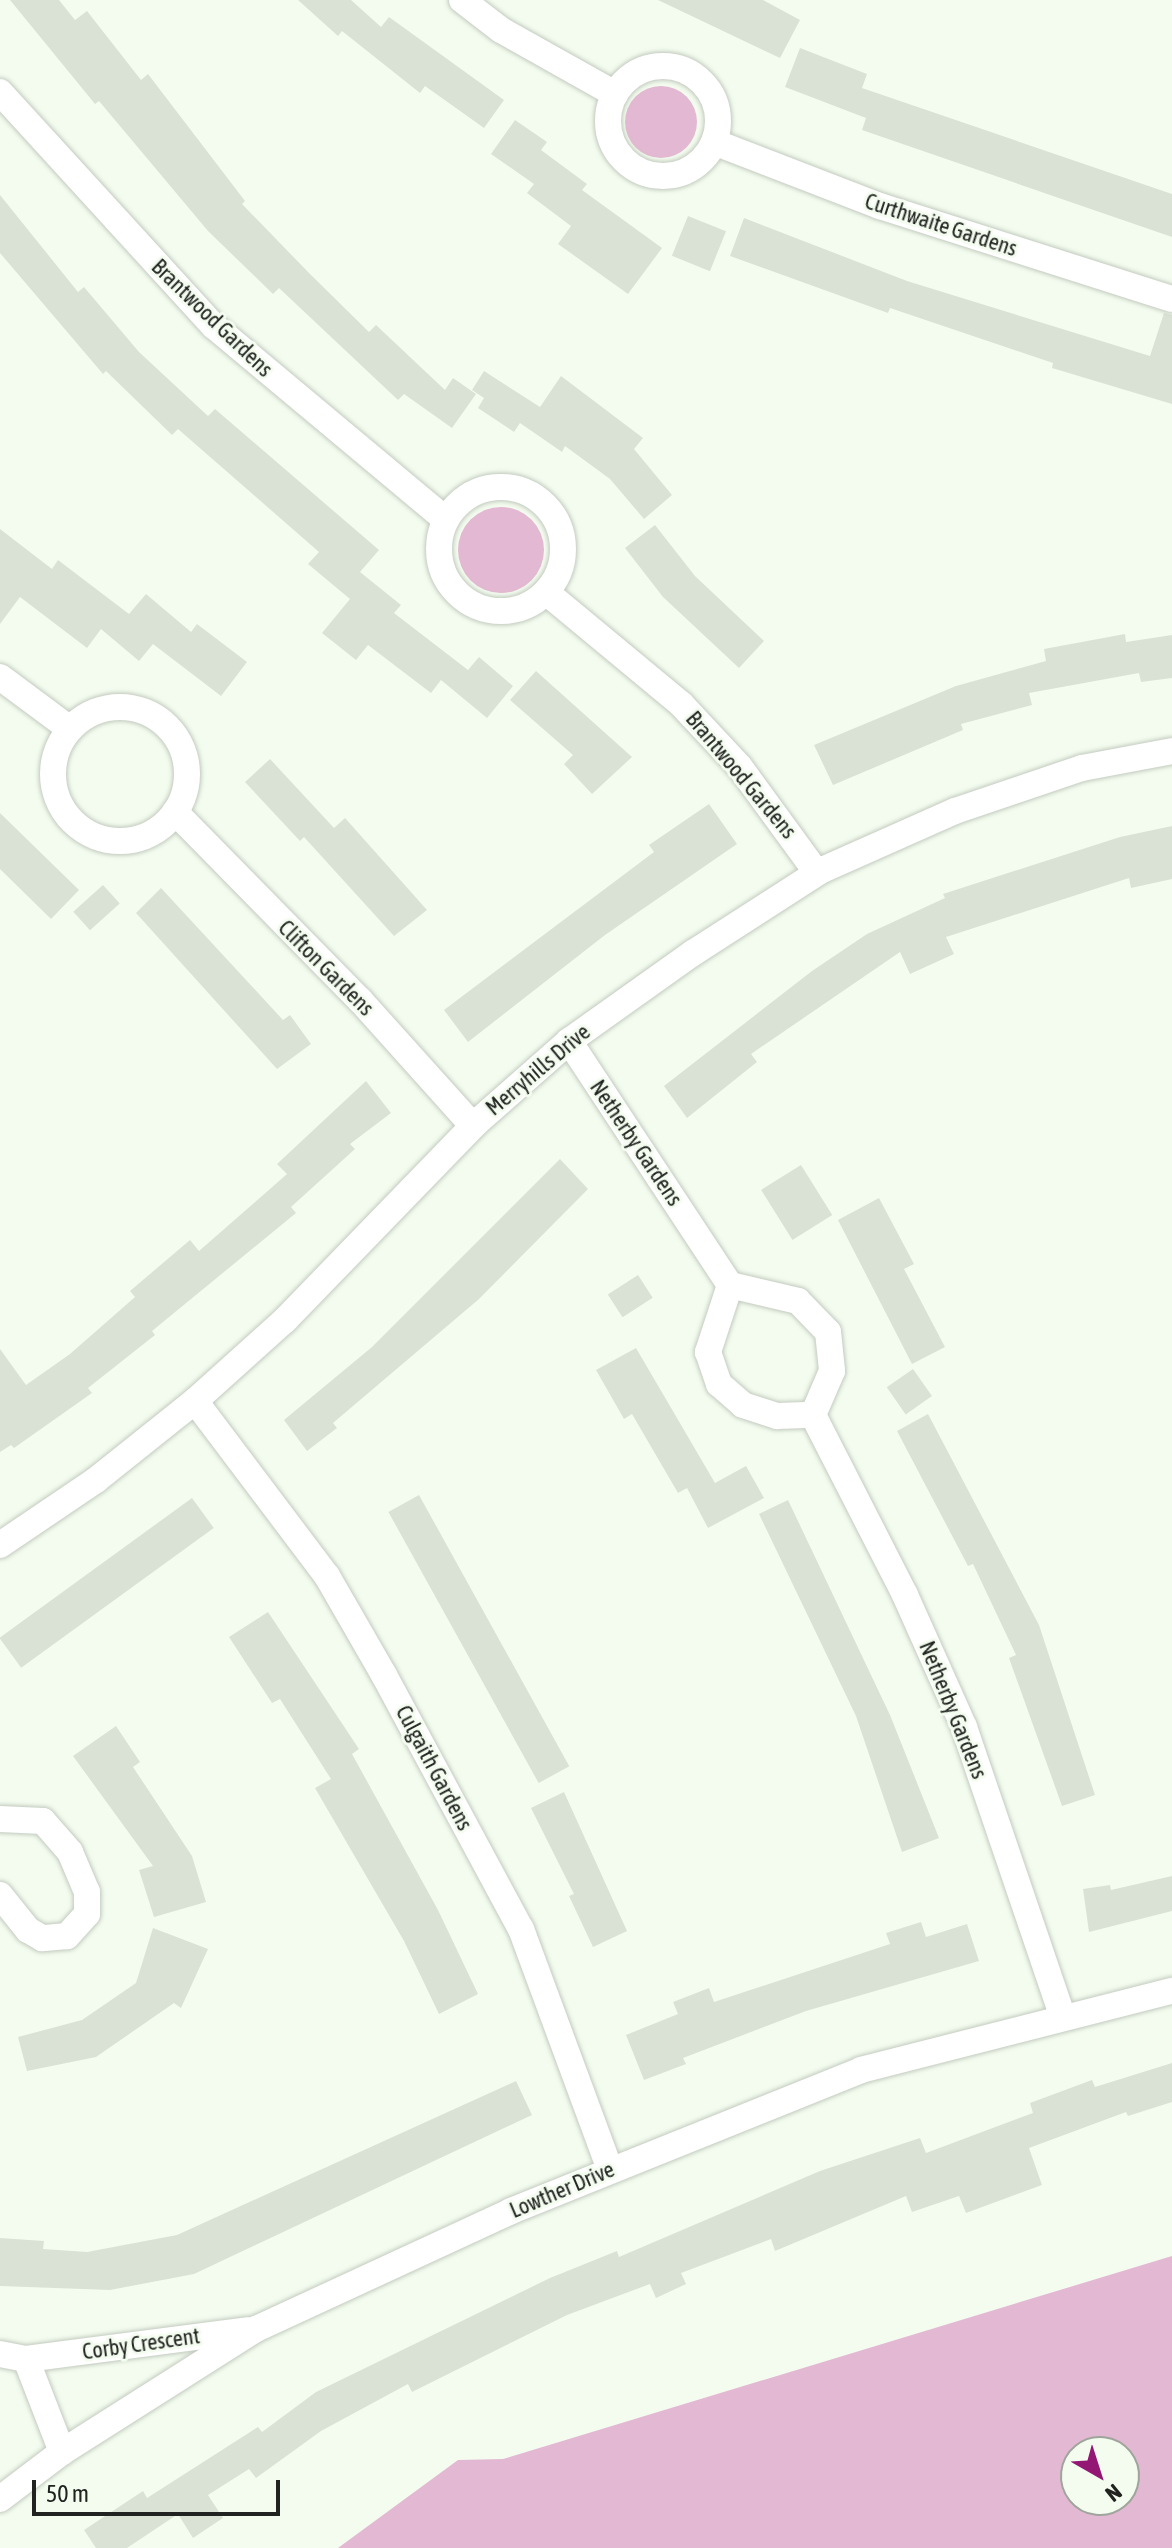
<!DOCTYPE html>
<html>
<head>
<meta charset="utf-8">
<style>
  body { margin:0 }
  #map { position:relative; width:1172px; height:2548px; overflow:hidden; background:#f4fcf0; font-family:"Asap Condensed",sans-serif }
  div>[style] { position:absolute }
  .green>* { inset:0; background:#e3b8d2 }
  .round { border-radius:50% }
  .building>* { inset:0; background:#dae2d6; transform-origin:0 0 }
  .roads { filter:drop-shadow(0 0 2px #c3cbbf) drop-shadow(0 0 2px #c3cbbf) }
  .street>* { height:26px; margin:-13px; padding:0 13px; transform-origin:13px; border-radius:13px; background:#fff }
  .street>.ring { margin:-13px; padding:0; box-sizing:content-box; background:none; border:26px solid #fff; border-radius:50% }
  span { translate:-50% -50%; white-space:nowrap; text-align:center; line-height:1.15; -webkit-text-stroke:6px #f4fcf0; paint-order:stroke }
  .street-label { font-size:22px; color:#20231f }
  .north { position:absolute; left:1060px; top:2436px; width:80px; height:80px; box-sizing:border-box; background:#f4fcf0; border:2px solid #9fa59c; border-radius:50%; rotate:141deg; font-size:22px; font-weight:700; line-height:32px; text-align:center; color:#20231f }
  .north::after { content:''; display:block; margin:auto; width:28px; height:36px; background:#931874; clip-path:polygon(50% 0,100% 100%,50% 72%,0 100%) }
  .scale { position:absolute; left:32px; top:2480px; width:248px; height:36px; box-sizing:border-box; border:4px solid #20231f; border-top:0; padding-left:10px; font-size:24px; line-height:28px; white-space:nowrap; color:#20231f; -webkit-text-stroke:6px #f4fcf0; paint-order:stroke }
</style>
</head>
<body>
<div id="map">
  <div class="green">
    <div class="round" style="left:625px;top:86px;width:72px;height:72px"></div>
    <div class="round" style="left:458px;top:507px;width:86px;height:86px"></div>
    <div style="clip-path:polygon(evenodd,1172px 2256px,1172px 2548px,338px 2548px,458px 2460px,503px 2459px,1172px 2256px,1076px 2452px,1124px 2452px,1124px 2500px,1076px 2500px,1076px 2452px)"></div>
  </div>
  <div class="building">
    <div style="clip-path:polygon(10px 0,59px 0,75px 20px,87px 11px,141px 80px,148px 74px,245px 201px,242px 204px,309px 273px,369px 332px,376px 325px,445px 390px,453px 378px,476px 394px,452px 428px,404px 394px,398px 400px,279px 288px,273px 294px,208px 231px,99px 101px,95px 104px)"></div>
    <div style="clip-path:polygon(298px 0,351px 0,381px 27px,389px 17px,504px 100px,484px 128px,425px 86px,420px 93px,342px 31px,338px 36px)"></div>
    <div style="clip-path:polygon(658px 0,763px 0,800px 20px,780px 58px)"></div>
    <div style="clip-path:polygon(800px 48px,867px 74px,862px 88px,1172px 194px,1172px 237px,862px 130px,866px 118px,785px 87px)"></div>
    <div style="clip-path:polygon(515px 120px,547px 142px,541px 150px,587px 184px,582px 190px,662px 248px,628px 294px,558px 244px,571px 226px,527px 193px,534px 184px,491px 154px)"></div>
    <div style="clip-path:polygon(0 195px,78px 292px,84px 287px,139px 352px,208px 416px,215px 409px,379px 550px,360px 572px,401px 605px,394px 613px,468px 670px,479px 657px,513px 686px,487px 718px,441px 680px,431px 693px,368px 645px,356px 660px,322px 633px,350px 599px,308px 564px,319px 552px,178px 429px,172px 435px,106px 371px,103px 374px,0 253px)"></div>
    <div style="left:688px;top:216px;width:41px;height:43px;rotate:22deg"></div>
    <div style="clip-path:polygon(744px 218px,907px 281px,1150px 356px,1164px 313px,1172px 315px,1172px 404px,1052px 368px,1053px 363px,890px 308px,888px 313px,730px 256px)"></div>
    <div style="clip-path:polygon(484px 371px,540px 407px,561px 376px,643px 438px,634px 449px,672px 495px,644px 519px,610px 479px,565px 446px,562px 452px,520px 423px,514px 432px,478px 408px,484px 398px,472px 390px)"></div>
    <div style="clip-path:polygon(655px 525px,695px 576px,764px 641px,739px 668px,663px 597px,625px 548px)"></div>
    <div style="clip-path:polygon(0 529px,52px 569px,58px 560px,129px 614px,146px 594px,191px 632px,197px 624px,247px 662px,221px 696px,153px 644px,139px 661px,101px 629px,87px 648px,20px 597px,0 624px)"></div>
    <div style="clip-path:polygon(1125px 634px,1126px 642px,1172px 635px,1172px 678px,1141px 682px,1139px 673px,1029px 693px,1032px 705px,961px 724px,963px 730px,833px 785px,814px 745px,956px 686px,1046px 661px,1044px 649px)"></div>
    <div style="clip-path:polygon(536px 671px,632px 757px,592px 794px,564px 764px,573px 755px,510px 700px)"></div>
    <div style="clip-path:polygon(270px 759px,334px 828px,345px 818px,427px 910px,394px 936px,304px 837px,300px 841px,245px 782px)"></div>
    <div style="clip-path:polygon(709px 804px,737px 844px,605px 935px,468px 1042px,444px 1010px,654px 852px,649px 845px)"></div>
    <div style="clip-path:polygon(0 813px,79px 890px,51px 919px,0 869px)"></div>
    <div style="clip-path:polygon(1172px 826px,1172px 879px,1131px 888px,1129px 878px,946px 937px,954px 954px,910px 974px,900px 952px,751px 1054px,757px 1062px,687px 1118px,664px 1086px,812px 971px,867px 934px,945px 898px,943px 894px,1120px 837px)"></div>
    <div style="left:103px;top:885px;width:25px;height:40px;rotate:48deg"></div>
    <div style="clip-path:polygon(161px 888px,283px 1020px,290px 1015px,311px 1044px,277px 1069px,136px 913px)"></div>
    <div style="clip-path:polygon(366px 1081px,391px 1113px,350px 1144px,355px 1149px,291px 1207px,296px 1213px,152px 1331px,155px 1335px,88px 1388px,92px 1393px,14px 1448px,11px 1445px,0 1452px,0 1349px,26px 1385px,70px 1354px,135px 1297px,130px 1291px,190px 1240px,199px 1251px,287px 1174px,277px 1164px)"></div>
    <div style="clip-path:polygon(560px 1159px,588px 1189px,479px 1299px,333px 1423px,337px 1428px,307px 1451px,284px 1420px,372px 1347px)"></div>
    <div style="left:801px;top:1165px;width:59px;height:47px;rotate:58deg"></div>
    <div style="clip-path:polygon(879px 1198px,914px 1264px,904px 1269px,945px 1347px,912px 1364px,838px 1220px)"></div>
    <div style="left:638px;top:1275px;width:27px;height:36px;rotate:57deg"></div>
    <div style="clip-path:polygon(636px 1348px,715px 1483px,746px 1466px,764px 1498px,708px 1528px,687px 1488px,678px 1493px,632px 1414px,624px 1419px,596px 1370px)"></div>
    <div style="left:913px;top:1369px;width:33px;height:32px;rotate:55deg"></div>
    <div style="clip-path:polygon(928px 1414px,1039px 1625px,1095px 1795px,1062px 1806px,1009px 1658px,1016px 1655px,973px 1564px,968px 1566px,897px 1431px)"></div>
    <div style="left:419px;top:1495px;width:310px;height:35px;rotate:61deg"></div>
    <div style="left:192px;top:1498px;width:37px;height:238px;rotate:54deg"></div>
    <div style="clip-path:polygon(788px 1500px,890px 1715px,939px 1838px,902px 1852px,856px 1716px,759px 1514px)"></div>
    <div style="clip-path:polygon(268px 1612px,359px 1749px,352px 1754px,438px 1910px,478px 1994px,439px 2014px,404px 1941px,315px 1788px,331px 1779px,280px 1699px,272px 1703px,229px 1637px)"></div>
    <div style="clip-path:polygon(116px 1726px,140px 1762px,133px 1767px,192px 1856px,206px 1902px,154px 1917px,139px 1870px,153px 1866px,73px 1756px)"></div>
    <div style="clip-path:polygon(564px 1792px,627px 1931px,593px 1947px,569px 1896px,574px 1894px,531px 1808px)"></div>
    <div style="clip-path:polygon(1172px 1876px,1172px 1911px,1089px 1932px,1083px 1889px,1110px 1885px,1111px 1890px)"></div>
    <div style="clip-path:polygon(921px 1922px,926px 1937px,967px 1924px,979px 1961px,806px 2011px,683px 2058px,686px 2064px,644px 2080px,626px 2035px,678px 2014px,673px 2002px,709px 1988px,714px 2002px,890px 1944px,886px 1933px)"></div>
    <div style="clip-path:polygon(153px 1928px,208px 1949px,181px 2008px,174px 2003px,96px 2057px,27px 2071px,18px 2037px,82px 2020px,136px 1983px)"></div>
    <div style="clip-path:polygon(1172px 2063px,1172px 2102px,1128px 2116px,1126px 2112px,1029px 2148px,1042px 2185px,966px 2213px,959px 2196px,912px 2212px,906px 2196px,775px 2251px,771px 2239px,681px 2273px,686px 2284px,656px 2298px,650px 2284px,567px 2315px,412px 2392px,408px 2384px,321px 2431px,256px 2478px,249px 2469px,208px 2495px,223px 2518px,193px 2538px,178px 2514px,127px 2548px,96px 2548px,84px 2530px,143px 2491px,147px 2498px,258px 2427px,262px 2432px,316px 2392px,550px 2278px,617px 2251px,619px 2257px,820px 2171px,920px 2138px,926px 2153px,1033px 2113px,1030px 2103px,1092px 2080px,1095px 2087px)"></div>
    <div style="clip-path:polygon(516px 2081px,532px 2115px,194px 2274px,110px 2290px,0 2286px,0 2238px,44px 2241px,43px 2249px,87px 2252px,177px 2235px)"></div>
  </div>
  <div class="roads">
    <div class="street">
      <div style="left:462px;top:0;width:49px;rotate:37.6deg"></div>
      <div style="left:501px;top:30px;width:131px;rotate:29.3deg"></div>
      <div class="ring" style="left:608px;top:66px;width:84px;height:84px"></div>
      <div style="left:0;top:92px;width:317px;rotate:47.6deg"></div>
      <div style="left:214px;top:326px;width:302px;rotate:39.9deg"></div>
      <div style="left:714px;top:142px;width:178px;rotate:21.1deg"></div>
      <div style="left:880px;top:206px;width:306px;rotate:17.7deg"></div>
      <div class="ring" style="left:439px;top:487px;width:98px;height:98px"></div>
      <div style="left:546px;top:592px;width:175px;rotate:39.7deg"></div>
      <div style="left:681px;top:704px;width:85px;rotate:46.9deg"></div>
      <div style="left:739px;top:766px;width:132px;rotate:53.9deg"></div>
      <div style="left:0;top:677px;width:87px;rotate:36.6deg"></div>
      <div class="ring" style="left:53px;top:707px;width:108px;height:108px"></div>
      <div style="left:175px;top:812px;width:264px;rotate:45.5deg"></div>
      <div style="left:360px;top:1000px;width:169px;rotate:48.1deg"></div>
      <div style="left:569px;top:1041px;width:292px;rotate:56.6deg"></div>
      <div style="left:730px;top:1285px;width:70px;rotate:13.2deg"></div>
      <div style="left:798px;top:1301px;width:43px;rotate:45.9deg"></div>
      <div style="left:828px;top:1332px;width:39px;rotate:84deg"></div>
      <div style="left:832px;top:1371px;width:48px;rotate:113.4deg"></div>
      <div style="left:813px;top:1415px;width:202px;rotate:62.9deg"></div>
      <div style="left:905px;top:1595px;width:145px;rotate:65.9deg"></div>
      <div style="left:964px;top:1727px;width:307px;rotate:71.2deg"></div>
      <div style="left:730px;top:1285px;width:71px;rotate:108.2deg"></div>
      <div style="left:708px;top:1352px;width:34px;rotate:71deg"></div>
      <div style="left:719px;top:1384px;width:32px;rotate:41deg"></div>
      <div style="left:743px;top:1405px;width:36px;rotate:18deg"></div>
      <div style="left:777px;top:1416px;width:36px;rotate:-2deg"></div>
      <div style="left:195px;top:1401px;width:219px;rotate:53deg"></div>
      <div style="left:327px;top:1576px;width:114px;rotate:60.1deg"></div>
      <div style="left:384px;top:1675px;width:289px;rotate:61.7deg"></div>
      <div style="left:521px;top:1929px;width:257px;rotate:69.7deg"></div>
      <div style="left:0;top:1545px;width:116px;rotate:-34.1deg"></div>
      <div style="left:96px;top:1480px;width:127px;rotate:-38.6deg"></div>
      <div style="left:195px;top:1401px;width:121px;rotate:-42deg"></div>
      <div style="left:285px;top:1320px;width:273px;rotate:-45.9deg"></div>
      <div style="left:475px;top:1124px;width:125px;rotate:-41.4deg"></div>
      <div style="left:569px;top:1041px;width:152px;rotate:-35.4deg"></div>
      <div style="left:693px;top:953px;width:153px;rotate:-32.8deg"></div>
      <div style="left:822px;top:870px;width:145px;rotate:-23.9deg"></div>
      <div style="left:955px;top:811px;width:134px;rotate:-18.7deg"></div>
      <div style="left:1082px;top:768px;width:92px;rotate:-10.7deg"></div>
      <div style="left:0;top:1819px;width:43px;rotate:2.7deg"></div>
      <div style="left:43px;top:1821px;width:41px;rotate:48.9deg"></div>
      <div style="left:70px;top:1852px;width:43px;rotate:67deg"></div>
      <div style="left:87px;top:1892px;width:22px;rotate:90deg"></div>
      <div style="left:87px;top:1914px;width:30px;rotate:132deg"></div>
      <div style="left:67px;top:1936px;width:25px;rotate:175deg"></div>
      <div style="left:42px;top:1938px;width:16px;rotate:-150deg"></div>
      <div style="left:28px;top:1930px;width:45px;rotate:-128.7deg"></div>
      <div style="left:0;top:2354px;width:26px;rotate:11deg"></div>
      <div style="left:26px;top:2359px;width:224px;rotate:-7.4deg"></div>
      <div style="left:26px;top:2359px;width:100px;rotate:68.8deg"></div>
      <div style="left:0;top:2499px;width:78px;rotate:-37.2deg"></div>
      <div style="left:62px;top:2452px;width:230px;rotate:-32.4deg"></div>
      <div style="left:256px;top:2329px;width:281px;rotate:-24.8deg"></div>
      <div style="left:511px;top:2211px;width:377px;rotate:-21.9deg"></div>
      <div style="left:861px;top:2070px;width:321px;rotate:-14.3deg"></div>
    </div>
  </div>
  <div class="street-label">
    <span style="left:941px;top:225px;rotate:18deg">Curthwaite Gardens</span>
    <span style="left:212px;top:318px;rotate:44deg">Brantwood Gardens</span>
    <span style="left:741px;top:775px;rotate:50deg">Brantwood Gardens</span>
    <span style="left:326px;top:968px;rotate:45deg">Clifton Gardens</span>
    <span style="left:538px;top:1070px;rotate:-40deg">Merryhills Drive</span>
    <span style="left:636px;top:1143px;rotate:56deg">Netherby Gardens</span>
    <span style="left:953px;top:1710px;rotate:68deg">Netherby Gardens</span>
    <span style="left:434px;top:1768px;rotate:62deg">Culgaith Gardens</span>
    <span style="left:562px;top:2190px;rotate:-23deg">Lowther Drive</span>
    <span style="left:141px;top:2344px;rotate:-8deg">Corby Crescent</span>
  </div>
  <div class="north">N</div>
  <div class="scale">50 m</div>
</div>
</body>
</html>
